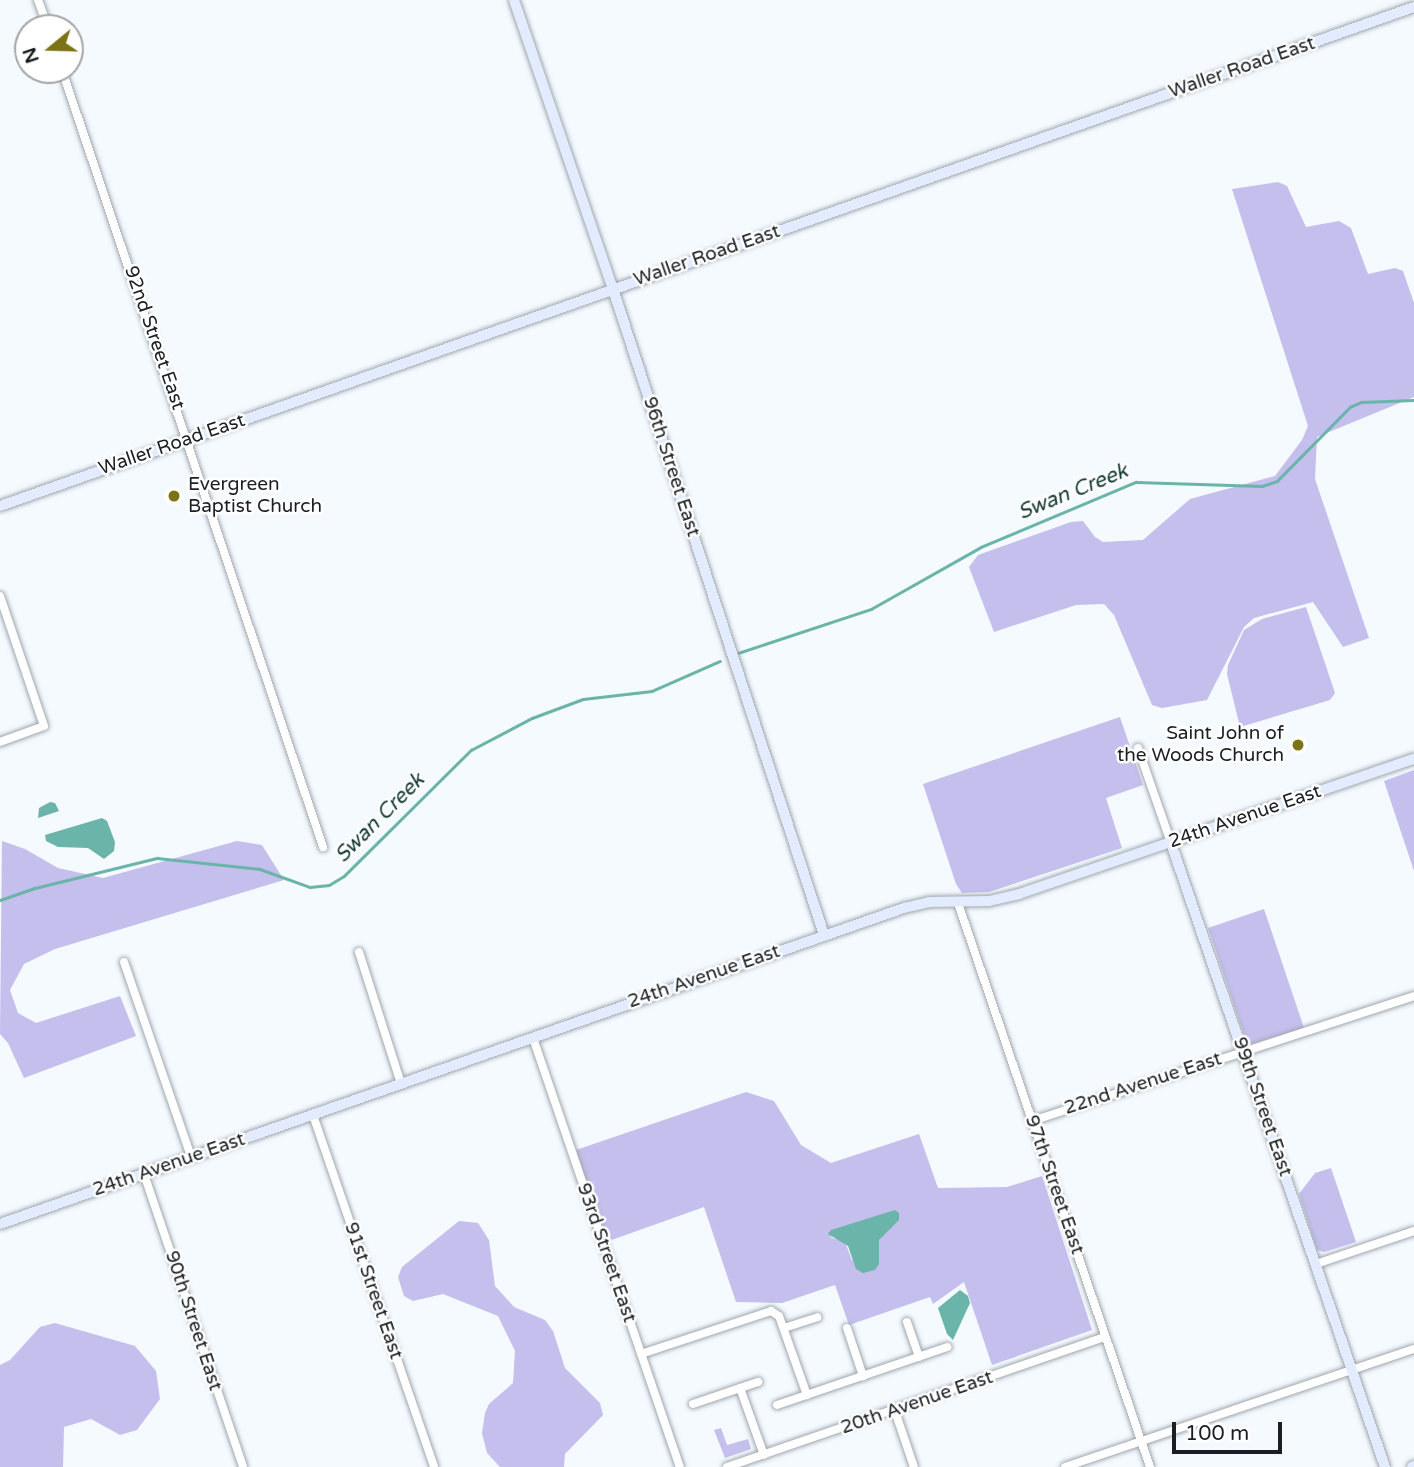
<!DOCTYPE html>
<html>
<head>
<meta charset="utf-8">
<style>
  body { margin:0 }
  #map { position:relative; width:1414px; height:1467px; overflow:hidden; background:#f4faff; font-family:"Varela Round",sans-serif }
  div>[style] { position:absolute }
  .green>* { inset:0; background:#c4bfed }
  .water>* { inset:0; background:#6ab4a9 }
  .stream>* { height:2.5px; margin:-1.25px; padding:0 1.25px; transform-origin:1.25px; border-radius:1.25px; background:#6ab4a9 }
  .roads { filter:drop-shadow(0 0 2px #a0a7ac) drop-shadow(0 0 2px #a0a7ac) }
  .street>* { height:8px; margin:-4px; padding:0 4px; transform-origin:4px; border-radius:4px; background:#fff }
  .secondary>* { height:10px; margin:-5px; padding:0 5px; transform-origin:5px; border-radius:5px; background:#e2ecfe }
  .dots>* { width:19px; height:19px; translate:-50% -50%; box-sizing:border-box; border:4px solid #fff; border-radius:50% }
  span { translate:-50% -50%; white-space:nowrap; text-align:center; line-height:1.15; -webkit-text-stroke:5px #fff; paint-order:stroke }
  .street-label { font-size:19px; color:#1c1f21 }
  .poi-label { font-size:19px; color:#1c1f21 }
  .left { translate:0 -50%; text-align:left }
  .right { translate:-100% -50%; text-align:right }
  .water-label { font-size:21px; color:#133733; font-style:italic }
  .north { position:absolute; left:14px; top:14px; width:70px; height:70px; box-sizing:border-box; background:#fff; border:2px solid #a4a5a6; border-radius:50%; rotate:251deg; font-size:19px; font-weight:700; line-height:28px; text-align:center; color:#1c1f21 }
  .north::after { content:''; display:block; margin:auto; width:24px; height:32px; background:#7b7316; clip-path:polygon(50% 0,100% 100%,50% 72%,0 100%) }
  .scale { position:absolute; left:1172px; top:1422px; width:110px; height:32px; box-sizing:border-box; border:4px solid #1c1f21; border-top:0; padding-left:9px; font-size:21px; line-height:24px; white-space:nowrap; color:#1c1f21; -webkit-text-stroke:5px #fff; paint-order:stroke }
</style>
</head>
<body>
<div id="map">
  <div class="green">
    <div style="clip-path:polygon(1278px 182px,1287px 186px,1306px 227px,1339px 221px,1351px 228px,1368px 274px,1395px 268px,1403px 271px,1414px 303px,1414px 397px,1317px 437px,1315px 479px,1369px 638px,1343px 647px,1313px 602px,1254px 618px,1244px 627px,1207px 700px,1162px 708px,1152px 705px,1114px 615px,1104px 604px,1076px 605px,994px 632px,969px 567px,978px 555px,1071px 522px,1083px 521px,1095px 537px,1103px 542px,1143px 540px,1190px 499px,1275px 476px,1302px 440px,1308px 426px,1232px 189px)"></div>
    <div style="clip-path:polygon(1306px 607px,1335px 693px,1330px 700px,1240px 727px,1227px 674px,1228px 665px,1244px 630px,1262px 619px)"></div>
    <div style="clip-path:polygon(1120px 717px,1143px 785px,1106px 798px,1122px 848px,989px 892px,962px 893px,956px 884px,923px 784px)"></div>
    <div style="clip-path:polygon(1414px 770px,1414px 871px,1384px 781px)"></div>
    <div style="clip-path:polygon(2px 841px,25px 849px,58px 868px,103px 878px,237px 841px,262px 845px,284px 880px,55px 949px,24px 964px,10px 990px,18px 1013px,36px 1023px,120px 996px,136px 1036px,24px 1078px,8px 1043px,0 1034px)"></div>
    <div style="clip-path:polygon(1264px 909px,1304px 1028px,1252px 1044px,1246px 1041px,1208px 928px)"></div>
    <div style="clip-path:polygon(evenodd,746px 1092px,774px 1101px,801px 1145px,831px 1163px,919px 1134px,938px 1188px,1007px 1187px,1042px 1176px,1092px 1330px,992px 1365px,964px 1282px,933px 1304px,930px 1297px,849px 1325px,835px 1285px,782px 1303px,736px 1302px,704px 1207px,606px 1242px,576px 1150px,746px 1092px,895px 1210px,879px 1240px,879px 1264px,852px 1260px,845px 1242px,830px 1237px,895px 1210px)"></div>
    <div style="clip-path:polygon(1331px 1168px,1356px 1242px,1324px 1252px,1317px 1250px,1299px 1194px,1315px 1173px)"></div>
    <div style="clip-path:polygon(459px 1221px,478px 1223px,489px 1240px,495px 1286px,514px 1307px,545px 1320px,553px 1331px,565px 1368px,600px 1403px,603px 1415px,565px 1454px,564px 1467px,500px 1467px,487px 1453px,482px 1433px,485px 1413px,489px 1404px,513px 1383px,515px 1351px,498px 1316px,443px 1294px,413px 1301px,404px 1296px,398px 1277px,402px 1267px)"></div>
    <div style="clip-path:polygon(55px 1323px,135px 1346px,156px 1371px,160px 1399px,137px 1430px,120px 1435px,91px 1419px,64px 1427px,63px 1467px,0 1467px,0 1365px,10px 1360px,40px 1327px)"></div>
    <div style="clip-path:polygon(721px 1428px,727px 1445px,748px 1439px,751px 1449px,725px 1458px,714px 1430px)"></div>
  </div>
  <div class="water">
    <div style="clip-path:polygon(50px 802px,55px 803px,59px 811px,38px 818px,39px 808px)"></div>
    <div style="clip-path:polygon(102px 818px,107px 821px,115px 842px,114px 851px,104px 859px,88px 848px,58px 847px,46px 841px,45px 835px)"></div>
    <div style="clip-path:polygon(895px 1210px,899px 1213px,899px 1220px,879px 1240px,879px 1264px,875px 1270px,863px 1273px,856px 1269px,848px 1246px,828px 1234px,831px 1230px)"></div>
    <div style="clip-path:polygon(960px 1290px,968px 1296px,970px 1303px,953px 1340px,947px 1334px,938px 1308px)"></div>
  </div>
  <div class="stream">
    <div style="left:738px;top:653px;width:140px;rotate:-18.3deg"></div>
    <div style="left:871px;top:609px;width:126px;rotate:-29.4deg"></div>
    <div style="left:981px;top:547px;width:168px;rotate:-22.8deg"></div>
    <div style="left:1136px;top:482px;width:126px;rotate:1.8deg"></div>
    <div style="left:1262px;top:486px;width:16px;rotate:-18deg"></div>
    <div style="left:1277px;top:481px;width:104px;rotate:-45.4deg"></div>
    <div style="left:1350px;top:407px;width:12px;rotate:-24deg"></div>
    <div style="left:1361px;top:402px;width:53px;rotate:-2.2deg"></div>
    <div style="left:0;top:900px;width:37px;rotate:-19deg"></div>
    <div style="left:35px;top:888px;width:126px;rotate:-13.8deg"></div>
    <div style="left:157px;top:858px;width:104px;rotate:6.1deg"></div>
    <div style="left:260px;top:869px;width:53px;rotate:19.8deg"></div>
    <div style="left:310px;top:887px;width:19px;rotate:-6deg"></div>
    <div style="left:329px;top:885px;width:17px;rotate:-31deg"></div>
    <div style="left:344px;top:876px;width:179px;rotate:-44.8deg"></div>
    <div style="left:471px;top:750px;width:69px;rotate:-27.7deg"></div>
    <div style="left:532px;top:718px;width:54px;rotate:-20.4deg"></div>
    <div style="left:583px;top:699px;width:69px;rotate:-6.6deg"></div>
    <div style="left:652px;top:691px;width:74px;rotate:-23.8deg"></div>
  </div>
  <div class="roads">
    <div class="street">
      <div style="left:38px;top:0;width:30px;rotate:70deg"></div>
      <div style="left:62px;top:70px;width:820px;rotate:71.43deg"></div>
      <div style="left:0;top:596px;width:137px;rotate:71.3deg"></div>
      <div style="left:44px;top:726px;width:47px;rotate:160deg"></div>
      <div style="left:1138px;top:748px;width:101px;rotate:70.8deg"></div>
      <div style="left:958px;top:903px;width:596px;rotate:71.2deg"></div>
      <div style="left:359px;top:952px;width:139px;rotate:72.3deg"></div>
      <div style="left:124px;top:962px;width:206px;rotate:71deg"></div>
      <div style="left:533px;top:1038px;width:453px;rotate:71.1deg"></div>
      <div style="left:313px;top:1115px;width:372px;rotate:71deg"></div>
      <div style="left:1032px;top:1121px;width:402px;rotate:-18.1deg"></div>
      <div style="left:144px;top:1174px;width:309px;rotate:71.3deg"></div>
      <div style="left:1316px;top:1264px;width:103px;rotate:-18.6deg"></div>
      <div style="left:907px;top:1322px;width:37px;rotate:71deg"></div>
      <div style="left:784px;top:1328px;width:35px;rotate:-18deg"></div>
      <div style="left:847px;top:1328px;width:51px;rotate:71.6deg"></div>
      <div style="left:641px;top:1354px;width:137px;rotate:-18.3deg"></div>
      <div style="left:771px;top:1311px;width:9px;rotate:32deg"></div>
      <div style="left:779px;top:1316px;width:84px;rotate:70.5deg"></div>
      <div style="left:740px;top:1388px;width:71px;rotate:70.3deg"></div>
      <div style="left:693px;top:1404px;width:69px;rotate:-18.7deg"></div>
      <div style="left:777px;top:1405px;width:180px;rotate:-18.8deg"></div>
      <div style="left:895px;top:1411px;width:59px;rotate:71.3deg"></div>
      <div style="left:727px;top:1467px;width:400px;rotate:-19deg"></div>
      <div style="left:1065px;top:1467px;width:368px;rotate:-18.7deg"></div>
    </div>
    <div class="secondary">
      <div style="left:514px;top:0;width:305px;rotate:71.1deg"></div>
      <div style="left:613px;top:289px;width:680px;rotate:71.91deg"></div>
      <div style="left:0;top:506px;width:1499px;rotate:-19.44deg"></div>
      <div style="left:1171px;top:843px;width:660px;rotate:71.07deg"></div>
      <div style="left:0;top:1224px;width:958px;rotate:-19.27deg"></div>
      <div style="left:904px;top:908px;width:26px;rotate:-13deg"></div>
      <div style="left:929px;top:902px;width:60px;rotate:-1deg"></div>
      <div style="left:989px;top:901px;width:31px;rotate:-13deg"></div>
      <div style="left:1019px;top:894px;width:417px;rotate:-18.9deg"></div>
      <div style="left:1412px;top:1467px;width:2px;rotate:-27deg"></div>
    </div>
  </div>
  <div class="dots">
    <div style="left:174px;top:496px;background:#7b7316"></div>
    <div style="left:1298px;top:745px;background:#7b7316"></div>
  </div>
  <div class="street-label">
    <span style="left:1242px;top:68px;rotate:-19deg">Waller Road East</span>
    <span style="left:707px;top:256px;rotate:-19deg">Waller Road East</span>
    <span style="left:154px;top:338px;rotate:71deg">92nd Street East</span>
    <span style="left:172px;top:445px;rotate:-19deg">Waller Road East</span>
    <span style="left:671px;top:467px;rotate:72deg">96th Street East</span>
    <span style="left:1245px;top:817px;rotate:-19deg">24th Avenue East</span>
    <span style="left:704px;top:977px;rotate:-19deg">24th Avenue East</span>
    <span style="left:1143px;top:1084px;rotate:-18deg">22nd Avenue East</span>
    <span style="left:1262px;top:1107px;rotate:71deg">99th Street East</span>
    <span style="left:169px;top:1165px;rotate:-19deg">24th Avenue East</span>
    <span style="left:1054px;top:1185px;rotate:71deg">97th Street East</span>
    <span style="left:606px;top:1253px;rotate:71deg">93rd Street East</span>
    <span style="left:373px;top:1291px;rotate:71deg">91st Street East</span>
    <span style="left:193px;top:1321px;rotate:72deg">90th Street East</span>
    <span style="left:917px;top:1403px;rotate:-19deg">20th Avenue East</span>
  </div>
  <div class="poi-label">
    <span class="left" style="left:188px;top:496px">Evergreen<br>Baptist Church</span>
    <span class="right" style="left:1284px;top:745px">Saint John of<br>the Woods Church</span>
  </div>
  <div class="water-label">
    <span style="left:1073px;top:492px;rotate:-22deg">Swan Creek</span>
    <span style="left:380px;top:818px;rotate:-45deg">Swan Creek</span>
  </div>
  <div class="north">N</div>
  <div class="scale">100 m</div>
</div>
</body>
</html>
